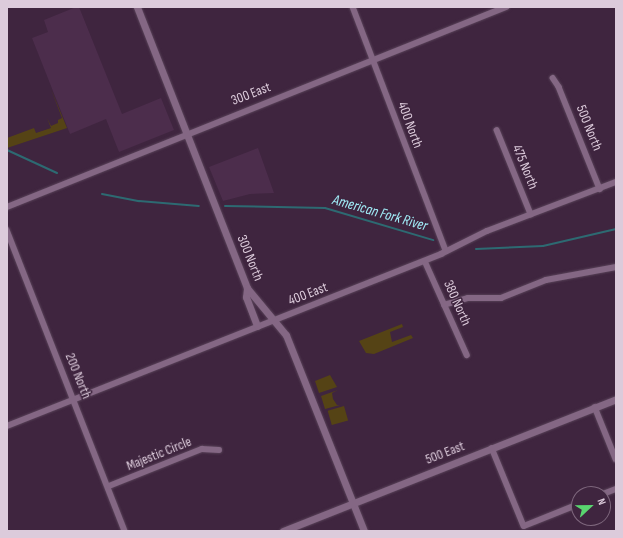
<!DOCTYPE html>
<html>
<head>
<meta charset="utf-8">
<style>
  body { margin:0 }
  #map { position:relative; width:623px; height:538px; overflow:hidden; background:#3f253f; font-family:"Sofia Sans Condensed",sans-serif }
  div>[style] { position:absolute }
  .built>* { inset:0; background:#4c2d4c }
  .green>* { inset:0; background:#554315; transform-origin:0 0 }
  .stream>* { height:2px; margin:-1px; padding:0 1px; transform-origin:1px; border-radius:1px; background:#2d6a72 }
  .roads { filter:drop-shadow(0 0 1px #584258) drop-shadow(0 0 1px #584258) }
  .minor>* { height:5.5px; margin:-2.75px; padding:0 2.75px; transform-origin:2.75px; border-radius:2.75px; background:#846784 }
  .tertiary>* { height:7px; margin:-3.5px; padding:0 3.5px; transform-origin:3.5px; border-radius:3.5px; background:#846784 }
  span { translate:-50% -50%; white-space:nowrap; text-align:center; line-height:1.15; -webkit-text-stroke:3px #3f253f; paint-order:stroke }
  .street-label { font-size:14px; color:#dccbdb }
  .water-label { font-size:15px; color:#a0ebf6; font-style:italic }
  .frame { position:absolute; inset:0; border:8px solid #dccbdb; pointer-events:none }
  .north { position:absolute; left:571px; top:486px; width:40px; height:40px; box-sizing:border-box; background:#3f253f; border:1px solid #7e677d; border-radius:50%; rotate:68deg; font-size:11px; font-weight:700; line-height:16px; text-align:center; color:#dccbdb }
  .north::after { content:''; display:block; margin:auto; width:14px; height:18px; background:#59d56f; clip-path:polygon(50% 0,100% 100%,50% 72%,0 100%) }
</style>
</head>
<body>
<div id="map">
  <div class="built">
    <div style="clip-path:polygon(76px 7px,79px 7px,122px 114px,161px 98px,174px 130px,119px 152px,106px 119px,70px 134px,32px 38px,48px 32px,44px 20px)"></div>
    <div style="clip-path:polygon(258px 148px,274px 193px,250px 194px,223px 201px,209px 167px)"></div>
  </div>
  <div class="green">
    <div style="clip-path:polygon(51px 89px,67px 128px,7px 148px,7px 138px,34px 128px,36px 133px,51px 128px,47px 118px,51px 126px,58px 123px,58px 120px,62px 118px)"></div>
    <div style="clip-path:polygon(402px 324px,403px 327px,390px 332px,392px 342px,411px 335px,413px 338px,374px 354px,366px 353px,359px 341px)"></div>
    <div style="clip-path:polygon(330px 375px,337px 387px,319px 393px,315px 381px)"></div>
    <div style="clip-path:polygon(338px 390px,332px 393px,333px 399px,337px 405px,340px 405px,325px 409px,321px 396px)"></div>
    <div style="left:344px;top:406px;width:15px;height:17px;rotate:74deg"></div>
  </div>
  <div class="stream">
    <div style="left:7px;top:150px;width:55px;rotate:24.7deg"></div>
    <div style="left:102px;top:194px;width:38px;rotate:11deg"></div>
    <div style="left:139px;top:201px;width:60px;rotate:4.8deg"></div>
    <div style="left:225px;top:206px;width:100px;rotate:1.1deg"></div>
    <div style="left:325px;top:208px;width:113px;rotate:16.5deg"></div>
    <div style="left:476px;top:249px;width:67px;rotate:-2.6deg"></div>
    <div style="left:543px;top:246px;width:75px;rotate:-13.1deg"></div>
  </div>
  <div class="roads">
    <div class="minor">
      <div style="left:353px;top:7px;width:261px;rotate:69.1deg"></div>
      <div style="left:553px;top:78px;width:11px;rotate:56deg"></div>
      <div style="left:559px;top:87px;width:110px;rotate:68.1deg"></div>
      <div style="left:497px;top:130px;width:91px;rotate:68deg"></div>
      <div style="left:7px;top:207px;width:538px;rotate:-21.84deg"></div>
      <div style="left:7px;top:230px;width:323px;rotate:68.6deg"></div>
      <div style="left:425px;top:261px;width:103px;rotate:65.9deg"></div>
      <div style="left:444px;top:305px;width:25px;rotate:-16deg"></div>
      <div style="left:468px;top:298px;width:33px"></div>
      <div style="left:501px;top:298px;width:48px;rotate:-21.8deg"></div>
      <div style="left:546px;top:280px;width:71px;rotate:-10.5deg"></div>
      <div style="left:595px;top:407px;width:56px;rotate:68deg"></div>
      <div style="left:7px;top:426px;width:467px;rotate:-21.6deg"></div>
      <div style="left:441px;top:254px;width:51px;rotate:-26.6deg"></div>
      <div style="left:487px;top:231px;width:138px;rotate:-20.8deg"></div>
      <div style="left:492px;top:448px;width:84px;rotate:67.7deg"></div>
      <div style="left:524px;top:526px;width:59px;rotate:-21.8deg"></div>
      <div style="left:109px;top:486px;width:100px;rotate:-21.7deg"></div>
      <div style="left:202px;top:449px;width:17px;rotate:3deg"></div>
      <div style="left:603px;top:494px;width:14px;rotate:-21deg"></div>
    </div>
    <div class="tertiary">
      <div style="left:137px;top:7px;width:302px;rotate:68.6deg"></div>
      <div style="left:247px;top:288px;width:61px;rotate:50.3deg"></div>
      <div style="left:286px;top:335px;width:211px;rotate:68.3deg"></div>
      <div style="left:247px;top:288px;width:9px;rotate:96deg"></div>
      <div style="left:246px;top:297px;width:31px;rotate:69deg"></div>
      <div style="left:283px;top:531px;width:358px;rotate:-21.6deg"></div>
    </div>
  </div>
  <div class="street-label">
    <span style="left:251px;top:94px;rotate:-21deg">300 East</span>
    <span style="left:410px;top:125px;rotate:70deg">400 North</span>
    <span style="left:589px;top:128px;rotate:68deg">500 North</span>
    <span style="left:525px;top:167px;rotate:68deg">475 North</span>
    <span style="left:250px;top:258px;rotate:68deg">300 North</span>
    <span style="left:308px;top:294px;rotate:-21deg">400 East</span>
    <span style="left:457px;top:303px;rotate:66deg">380 North</span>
    <span style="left:78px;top:376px;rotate:68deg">200 North</span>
    <span style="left:445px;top:453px;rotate:-21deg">500 East</span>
    <span style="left:159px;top:454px;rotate:-22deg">Majestic Circle</span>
  </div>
  <div class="water-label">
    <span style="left:380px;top:213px;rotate:16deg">American Fork River</span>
  </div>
  <div class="frame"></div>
  <div class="north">N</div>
</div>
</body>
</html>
